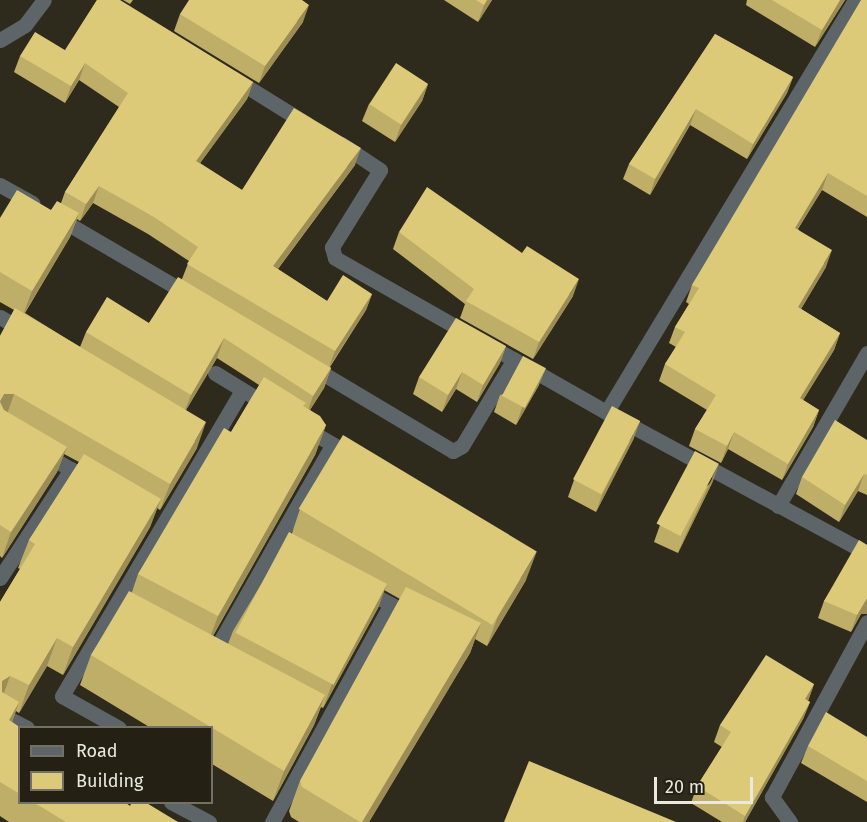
<!DOCTYPE html>
<html>
<head>
<meta charset="utf-8">
<style>
  body { margin:0 }
  #map { position:relative; width:867px; height:822px; overflow:hidden; background:#2e2b1d; font-family:"Fira Sans",sans-serif }
  div>[style] { position:absolute }
  .lane>* { height:15px; margin:-7.5px; padding:0 7.5px; transform-origin:7.5px; border-radius:7.5px; background:#5d6568 }
  .street>* { height:15px; margin:-7.5px; padding:0 7.5px; transform-origin:7.5px; border-radius:7.5px; background:#5d6568 }
  .wall>* { inset:0; background:#beae68 }
  .shaded-wall>* { inset:0; background:#9b8d55 }
  .building>* { inset:0; background:#ddca79; transform-origin:0 0 }
  span { translate:-50% -50%; white-space:nowrap; text-align:center; line-height:1.15; -webkit-text-stroke:6px #242114; paint-order:stroke }
  .legend { position:absolute; left:18px; top:726px; width:195px; height:78px; box-sizing:border-box; background:#242114; border:2px solid #737165; margin:0; padding:8px 10px; list-style:none; font-size:18px; color:#eae8df }
  .legend li { display:flex; align-items:center; gap:12px; height:30px }
  .legend b { width:30px; border:2px solid #737165 }
  .scale { position:absolute; left:654px; top:777px; width:99px; height:27px; box-sizing:border-box; border:3px solid #eae8df; border-top:0; padding-left:8px; font-size:18px; line-height:21px; white-space:nowrap; color:#eae8df; -webkit-text-stroke:4px #242114; paint-order:stroke }
</style>
</head>
<body>
<div id="map">
  <div class="lane">
    <div style="left:0;top:317px;width:29px;rotate:31deg"></div>
    <div style="left:215px;top:373px;width:42px;rotate:31.4deg"></div>
    <div style="left:305px;top:428px;width:57px;rotate:30.6deg"></div>
    <div style="left:43px;top:453px;width:53px;rotate:30.4deg"></div>
    <div style="left:297px;top:555px;width:24px;rotate:-150deg"></div>
    <div style="left:276px;top:543px;width:114px;rotate:-60.1deg"></div>
    <div style="left:0;top:578px;width:130px;rotate:-56.9deg"></div>
    <div style="left:364px;top:590px;width:53px;rotate:28deg"></div>
    <div style="left:212px;top:656px;width:130px;rotate:-60.5deg"></div>
    <div style="left:0;top:714px;width:30px;rotate:27deg"></div>
    <div style="left:119px;top:728px;width:65px;rotate:-150.7deg"></div>
    <div style="left:62px;top:696px;width:355px;rotate:-59.5deg"></div>
    <div style="left:171px;top:802px;width:43px;rotate:27.8deg"></div>
    <div style="left:272px;top:822px;width:248px;rotate:-61.4deg"></div>
  </div>
  <div class="street">
    <div style="left:855px;top:0;width:481px;rotate:121.1deg"></div>
    <div style="left:606px;top:412px;width:297px;rotate:28.4deg"></div>
    <div style="left:0;top:40px;width:29px;rotate:-31deg"></div>
    <div style="left:25px;top:25px;width:31px;rotate:-53deg"></div>
    <div style="left:233px;top:78px;width:87px;rotate:31.9deg"></div>
    <div style="left:341px;top:144px;width:47px;rotate:33.7deg"></div>
    <div style="left:380px;top:170px;width:91px;rotate:121.9deg"></div>
    <div style="left:332px;top:247px;width:11px;rotate:75deg"></div>
    <div style="left:335px;top:258px;width:312px;rotate:29.6deg"></div>
    <div style="left:0;top:185px;width:37px;rotate:29deg"></div>
    <div style="left:58px;top:218px;width:153px;rotate:30.3deg"></div>
    <div style="left:312px;top:367px;width:164px;rotate:30.8deg"></div>
    <div style="left:453px;top:451px;width:10px;rotate:-29deg"></div>
    <div style="left:462px;top:446px;width:101px;rotate:-59.1deg"></div>
    <div style="left:778px;top:506px;width:177px;rotate:-59.8deg"></div>
    <div style="left:790px;top:822px;width:31px;rotate:-126deg"></div>
    <div style="left:772px;top:797px;width:199px;rotate:-61.5deg"></div>
  </div>
  <div class="wall">
    <div style="clip-path:polygon(evenodd,97px 0,253px 82px,247px 99px,200px 163px,242px 190px,355px 165px,278px 269px,327px 301px,372px 294px,366px 310px,330px 367px,331px 368px,324px 388px,310px 410px,326px 425px,315px 455px,213px 636px,228px 644px,233px 631px,292px 533px,300px 509px,526px 580px,487px 646px,475px 639px,470px 653px,369px 822px,299px 822px,291px 817px,289px 811px,300px 781px,400px 599px,384px 590px,378px 608px,323px 708px,321px 707px,314px 725px,273px 801px,212px 764px,212px 728px,151px 728px,80px 685px,91px 655px,132px 592px,138px 574px,231px 432px,259px 385px,217px 358px,186px 410px,197px 448px,160px 510px,157px 508px,150px 527px,63px 675px,47px 666px,19px 713px,16px 711px,12px 722px,20px 728px,20px 802px,124px 802px,130px 806px,178px 822px,9px 822px,0 816px,0 602px,20px 569px,18px 568px,29px 540px,79px 462px,64px 454px,57px 472px,2px 558px,0 556px,0 336px,14px 310px,0 302px,0 218px,51px 210px,61px 203px,65px 192px,119px 107px,79px 80px,65px 103px,14px 72px,20px 56px,65px 51px,97px 0,93px 203px,148px 234px,189px 261px,182px 279px,149px 323px,86px 332px,80px 347px,25px 313px,70px 237px,77px 219px,80px 221px,93px 203px)"></div>
    <div style="clip-path:polygon(123px 0,133px 0,130px 4px)"></div>
    <div style="clip-path:polygon(444px 0,492px 0,478px 22px)"></div>
    <div style="clip-path:polygon(747px 0,845px 0,815px 47px,746px 5px)"></div>
    <div style="clip-path:polygon(867px 0,867px 217px,822px 190px,798px 229px,826px 267px,801px 309px,840px 333px,834px 350px,803px 400px,819px 410px,813px 427px,782px 480px,728px 449px,721px 463px,689px 446px,695px 429px,707px 410px,659px 381px,665px 364px,676px 347px,669px 343px,675px 327px,689px 304px,686px 302px,692px 285px)"></div>
    <div style="clip-path:polygon(180px 14px,303px 22px,259px 83px,174px 31px)"></div>
    <div style="clip-path:polygon(715px 34px,793px 77px,787px 93px,747px 159px,690px 125px,650px 195px,623px 179px,629px 164px)"></div>
    <div style="clip-path:polygon(428px 84px,422px 101px,395px 142px,362px 121px,369px 104px)"></div>
    <div style="clip-path:polygon(399px 232px,573px 296px,533px 359px,460px 318px,465px 304px,393px 249px)"></div>
    <div style="clip-path:polygon(506px 346px,500px 363px,477px 402px,456px 389px,442px 412px,413px 394px,419px 377px)"></div>
    <div style="clip-path:polygon(539px 385px,516px 425px,494px 412px,500px 395px)"></div>
    <div style="clip-path:polygon(634px 438px,596px 512px,568px 497px,574px 480px)"></div>
    <div style="clip-path:polygon(867px 440px,867px 495px,858px 491px,839px 522px,796px 494px,802px 477px)"></div>
    <div style="clip-path:polygon(713px 481px,678px 553px,654px 542px,660px 525px)"></div>
    <div style="clip-path:polygon(867px 545px,867px 614px,861px 614px,851px 632px,818px 618px,824px 601px)"></div>
    <div style="clip-path:polygon(814px 684px,808px 701px,810px 702px,803px 719px,745px 822px,722px 822px,691px 803px,697px 786px,722px 747px,714px 742px,720px 725px)"></div>
    <div style="clip-path:polygon(867px 737px,867px 802px,801px 763px,808px 746px)"></div>
  </div>
  <div class="shaded-wall">
    <div style="clip-path:polygon(487px 0,492px 0,478px 22px,484px 5px)"></div>
    <div style="clip-path:polygon(840px 0,845px 0,815px 47px,822px 30px)"></div>
    <div style="clip-path:polygon(309px 5px,303px 22px,259px 83px,265px 66px)"></div>
    <div style="clip-path:polygon(85px 63px,79px 80px,65px 103px,71px 86px)"></div>
    <div style="clip-path:polygon(793px 77px,787px 93px,747px 159px,753px 144px)"></div>
    <div style="clip-path:polygon(253px 82px,247px 99px,190px 177px,196px 161px)"></div>
    <div style="clip-path:polygon(428px 84px,422px 101px,395px 142px,401px 125px)"></div>
    <div style="clip-path:polygon(696px 109px,690px 125px,650px 195px,655px 179px)"></div>
    <div style="clip-path:polygon(361px 148px,355px 165px,267px 283px,273px 266px)"></div>
    <div style="clip-path:polygon(828px 173px,822px 190px,788px 244px,795px 228px)"></div>
    <div style="clip-path:polygon(99px 186px,93px 203px,80px 221px,86px 204px)"></div>
    <div style="clip-path:polygon(79px 213px,70px 237px,23px 315px,32px 291px)"></div>
    <div style="clip-path:polygon(832px 250px,826px 267px,792px 324px,798px 307px)"></div>
    <div style="clip-path:polygon(579px 279px,573px 296px,533px 359px,539px 342px)"></div>
    <div style="clip-path:polygon(372px 294px,366px 310px,329px 367px,335px 351px)"></div>
    <div style="clip-path:polygon(840px 333px,834px 350px,794px 415px,800px 398px)"></div>
    <div style="clip-path:polygon(224px 338px,217px 358px,183px 415px,191px 395px)"></div>
    <div style="clip-path:polygon(506px 346px,500px 363px,477px 402px,483px 385px)"></div>
    <div style="clip-path:polygon(331px 368px,324px 388px,306px 416px,313px 396px)"></div>
    <div style="clip-path:polygon(546px 368px,539px 385px,516px 425px,522px 408px)"></div>
    <div style="clip-path:polygon(462px 372px,456px 389px,442px 412px,448px 395px)"></div>
    <div style="clip-path:polygon(4px 394px,14px 394px,5px 420px,0 401px)"></div>
    <div style="clip-path:polygon(819px 410px,813px 427px,782px 480px,788px 464px)"></div>
    <div style="clip-path:polygon(640px 421px,634px 438px,596px 512px,602px 495px)"></div>
    <div style="clip-path:polygon(206px 422px,197px 448px,160px 510px,170px 484px)"></div>
    <div style="clip-path:polygon(326px 425px,315px 455px,207px 646px,218px 616px)"></div>
    <div style="clip-path:polygon(734px 432px,728px 449px,721px 463px,727px 446px)"></div>
    <div style="clip-path:polygon(67px 447px,57px 472px,2px 558px,11px 532px)"></div>
    <div style="clip-path:polygon(719px 464px,713px 481px,678px 553px,685px 536px)"></div>
    <div style="clip-path:polygon(864px 474px,858px 491px,839px 522px,845px 505px)"></div>
    <div style="clip-path:polygon(161px 499px,150px 527px,63px 675px,73px 647px)"></div>
    <div style="clip-path:polygon(537px 551px,526px 580px,487px 646px,498px 616px)"></div>
    <div style="clip-path:polygon(387px 584px,378px 608px,323px 708px,332px 684px)"></div>
    <div style="clip-path:polygon(867px 598px,867px 614px,861px 614px,851px 632px,857px 615px)"></div>
    <div style="clip-path:polygon(481px 623px,470px 653px,369px 822px,362px 822px)"></div>
    <div style="clip-path:polygon(57px 638px,47px 666px,19px 713px,29px 685px)"></div>
    <div style="clip-path:polygon(10px 676px,0 704px,2px 681px)"></div>
    <div style="clip-path:polygon(814px 684px,808px 701px,805px 699px)"></div>
    <div style="clip-path:polygon(325px 695px,314px 725px,273px 801px,284px 771px)"></div>
    <div style="clip-path:polygon(19px 702px,9px 730px,9px 720px)"></div>
    <div style="clip-path:polygon(810px 702px,803px 719px,745px 822px,743px 822px,745px 816px)"></div>
  </div>
  <div class="building">
    <div style="clip-path:polygon(97px 0,120px 0,253px 82px,196px 161px,242px 190px,294px 108px,361px 148px,273px 266px,327px 301px,343px 275px,372px 294px,335px 351px,187px 264px,198px 247px,154px 217px,99px 186px,86px 204px,65px 192px,128px 93px,85px 63px,71px 86px,20px 56px,35px 32px,78px 58px,65px 50px)"></div>
    <div style="clip-path:polygon(189px 0,302px 0,309px 5px,265px 66px,180px 14px)"></div>
    <div style="clip-path:polygon(476px 0,487px 0,484px 5px)"></div>
    <div style="clip-path:polygon(772px 0,840px 0,822px 30px)"></div>
    <div style="clip-path:polygon(861px 0,867px 0,867px 196px,828px 173px,795px 228px,832px 250px,798px 307px,840px 333px,800px 398px,819px 410px,788px 464px,734px 432px,727px 446px,695px 429px,716px 395px,665px 364px,685px 332px,675px 327px,699px 288px,692px 285px)"></div>
    <div style="clip-path:polygon(715px 34px,793px 77px,753px 144px,696px 109px,655px 179px,629px 164px)"></div>
    <div style="left:396px;top:63px;width:38px;height:49px;rotate:33deg"></div>
    <div style="clip-path:polygon(427px 187px,522px 253px,527px 246px,579px 279px,539px 342px,466px 301px,474px 289px,399px 232px)"></div>
    <div style="clip-path:polygon(17px 190px,51px 210px,57px 201px,79px 213px,32px 291px,0 272px,0 218px)"></div>
    <div style="clip-path:polygon(178px 277px,331px 368px,313px 396px,224px 338px,191px 395px,86px 332px,107px 297px,149px 323px)"></div>
    <div style="clip-path:polygon(15px 308px,206px 422px,170px 484px,14px 394px,4px 394px,0 401px,0 336px)"></div>
    <div style="clip-path:polygon(456px 318px,506px 346px,483px 385px,462px 372px,448px 395px,419px 377px)"></div>
    <div style="left:523px;top:356px;width:26px;height:45px;rotate:28deg"></div>
    <div style="clip-path:polygon(264px 377px,306px 403px,303px 406px,320px 416px,326px 425px,218px 616px,138px 574px,224px 428px,231px 432px)"></div>
    <div style="clip-path:polygon(0 402px,4px 410px,67px 447px,11px 532px,0 525px)"></div>
    <div style="left:612px;top:406px;width:32px;height:83px;rotate:28deg"></div>
    <div style="clip-path:polygon(835px 420px,867px 440px,867px 475px,864px 474px,845px 505px,802px 477px)"></div>
    <div style="left:343px;top:435px;width:226px;height:86px;rotate:31deg"></div>
    <div style="left:695px;top:451px;width:27px;height:82px;rotate:28deg"></div>
    <div style="clip-path:polygon(84px 454px,161px 499px,73px 647px,57px 638px,29px 685px,10px 676px,2px 681px,2px 692px,19px 702px,9px 720px,21px 728px,20px 728px,20px 794px,0 782px,0 602px,35px 544px,29px 540px)"></div>
    <div style="left:289px;top:532px;width:111px;height:114px;rotate:28deg"></div>
    <div style="clip-path:polygon(859px 540px,867px 545px,867px 598px,857px 615px,824px 601px)"></div>
    <div style="clip-path:polygon(406px 587px,481px 623px,362px 822px,360px 822px,302px 787px,300px 781px)"></div>
    <div style="clip-path:polygon(129px 591px,325px 695px,284px 771px,91px 655px)"></div>
    <div style="clip-path:polygon(766px 655px,814px 684px,805px 699px,810px 702px,745px 816px,697px 786px,731px 732px,720px 725px)"></div>
    <div style="clip-path:polygon(826px 712px,867px 737px,867px 781px,808px 746px)"></div>
    <div style="clip-path:polygon(529px 761px,676px 822px,504px 822px)"></div>
    <div style="clip-path:polygon(33px 802px,124px 802px,130px 806px,132px 802px,145px 802px,178px 822px,66px 822px)"></div>
  </div>
  <ul class="legend">
  <li><b style="height:8px;background:#5d6568"></b>Road</li>
  <li><b style="height:16px;background:#ddca79"></b>Building</li>
  </ul>
  <div class="scale">20 m</div>
</div>
</body>
</html>
